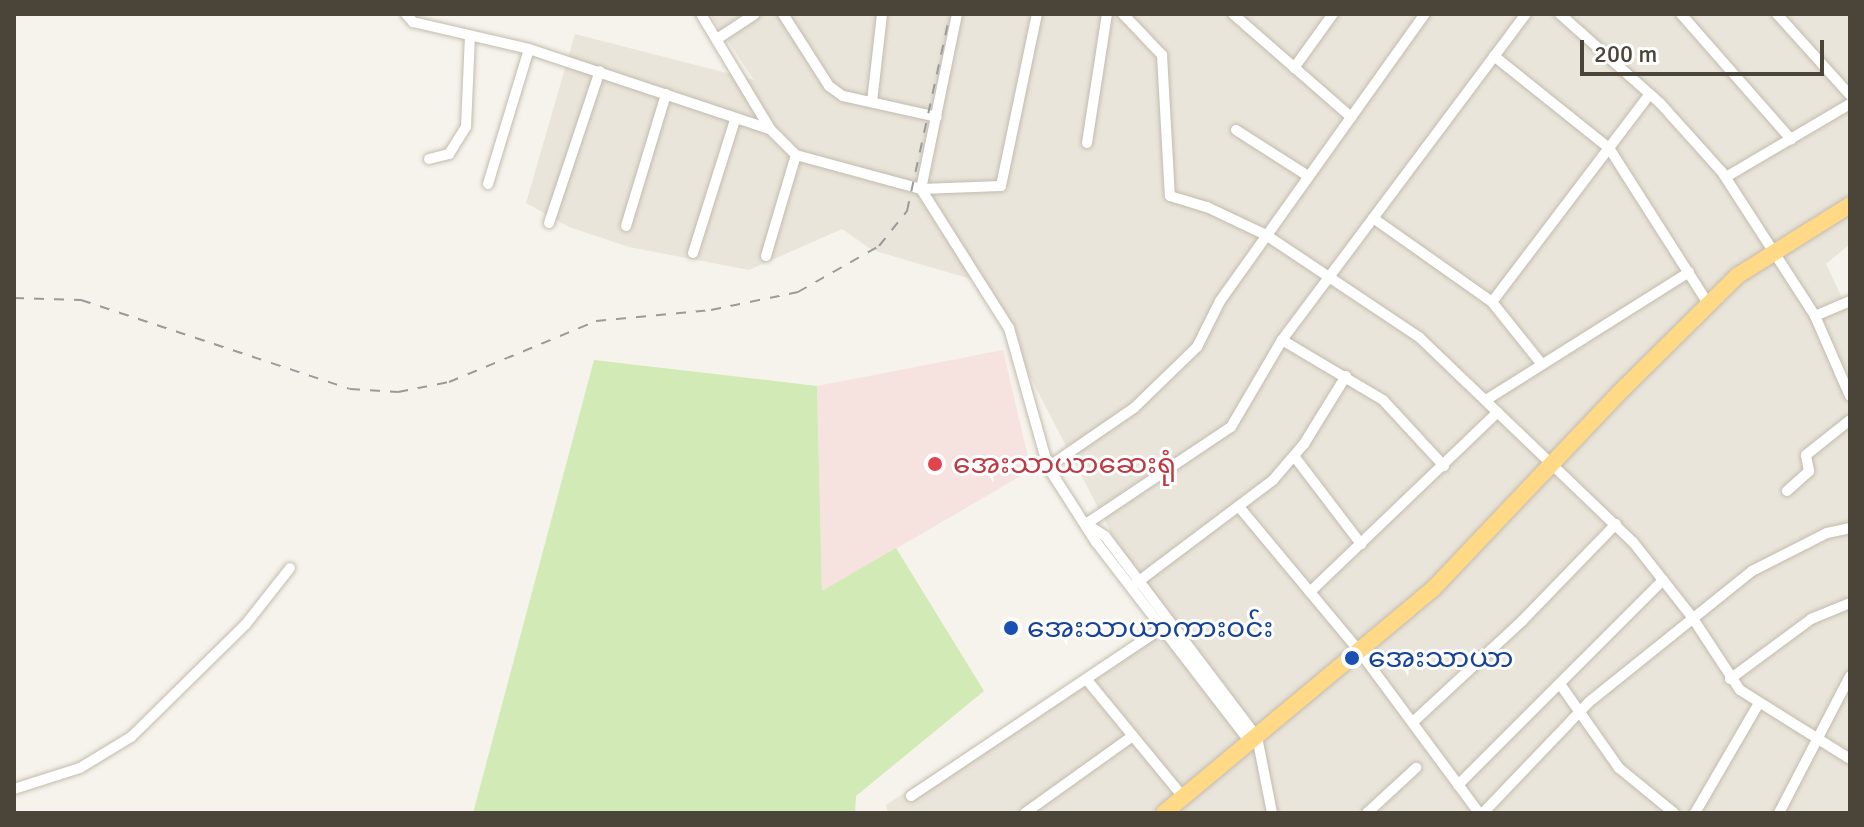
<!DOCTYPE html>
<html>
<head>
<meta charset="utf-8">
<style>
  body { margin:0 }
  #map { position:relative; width:1864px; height:827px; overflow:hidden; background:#f6f3ec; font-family:Signika,"Noto Sans Myanmar",sans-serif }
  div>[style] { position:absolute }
  .residential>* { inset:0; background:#eae5da }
  .medical>* { inset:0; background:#f6e3e0 }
  .green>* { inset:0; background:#d2eab5 }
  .roads { filter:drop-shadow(0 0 2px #c2bbae) drop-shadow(0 0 2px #c2bbae) }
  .minor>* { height:10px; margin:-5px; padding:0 5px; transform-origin:5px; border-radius:5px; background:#fff }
  .trunk>* { height:16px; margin:-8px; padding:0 8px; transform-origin:8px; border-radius:8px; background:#ffd985 }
  .rail>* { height:2px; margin-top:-1px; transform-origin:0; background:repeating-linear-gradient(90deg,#9a9a9a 0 10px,transparent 0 20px) }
  .dots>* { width:22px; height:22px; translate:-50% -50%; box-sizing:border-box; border:4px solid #fff; border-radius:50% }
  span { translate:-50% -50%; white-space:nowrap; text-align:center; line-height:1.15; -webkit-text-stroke:6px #fff; paint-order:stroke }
  .health-label { font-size:28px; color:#be3a42 }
  .left { translate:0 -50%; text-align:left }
  .transit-label { font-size:28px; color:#164399 }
  .frame { position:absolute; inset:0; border:16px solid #4b4439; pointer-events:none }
  .scale { position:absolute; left:1580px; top:40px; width:244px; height:36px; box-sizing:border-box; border:4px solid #4b4439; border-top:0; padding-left:10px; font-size:24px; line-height:28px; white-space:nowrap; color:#4b4439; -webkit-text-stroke:6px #fff; paint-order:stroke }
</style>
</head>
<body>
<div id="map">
  <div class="residential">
    <div style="clip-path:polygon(710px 14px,1850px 14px,1850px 244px,1826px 264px,1850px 315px,1850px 813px,888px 813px,886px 805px,1159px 625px,981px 282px,872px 250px,842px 229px,749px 270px,629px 247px,569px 227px,526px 203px,575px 34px,754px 80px)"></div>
  </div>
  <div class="medical">
    <div style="clip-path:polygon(1003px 350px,1031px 470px,822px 592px,817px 386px)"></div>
  </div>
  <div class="green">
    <div style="clip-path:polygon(594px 360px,817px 386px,822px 591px,896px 548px,984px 691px,856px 796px,855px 813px,473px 813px)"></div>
  </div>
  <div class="roads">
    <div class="minor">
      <div style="left:406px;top:14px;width:11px;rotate:49deg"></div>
      <div style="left:413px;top:22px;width:119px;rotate:13.1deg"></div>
      <div style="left:529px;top:49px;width:254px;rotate:18.4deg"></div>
      <div style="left:701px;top:14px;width:134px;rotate:59deg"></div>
      <div style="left:770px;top:129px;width:37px;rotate:45deg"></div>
      <div style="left:796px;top:155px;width:130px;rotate:15.2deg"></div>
      <div style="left:921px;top:189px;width:165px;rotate:57.7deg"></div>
      <div style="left:1009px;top:328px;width:144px;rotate:74.3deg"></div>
      <div style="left:1048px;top:467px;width:89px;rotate:57.4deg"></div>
      <div style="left:1096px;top:542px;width:252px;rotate:52.4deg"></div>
      <div style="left:783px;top:14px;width:85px;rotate:57.4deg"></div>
      <div style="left:829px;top:86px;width:17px;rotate:36deg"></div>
      <div style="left:843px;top:96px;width:96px;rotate:12.6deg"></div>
      <div style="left:957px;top:14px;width:179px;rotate:101.6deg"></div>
      <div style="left:921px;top:189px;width:80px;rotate:-2.1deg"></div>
      <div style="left:1001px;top:186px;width:176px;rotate:-78.2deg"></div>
      <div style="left:1123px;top:14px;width:57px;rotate:46.4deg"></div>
      <div style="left:1162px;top:55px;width:141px;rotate:86.8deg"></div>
      <div style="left:1170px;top:196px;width:39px;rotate:17deg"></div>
      <div style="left:1207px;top:207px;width:65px;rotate:25.4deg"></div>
      <div style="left:1266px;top:235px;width:184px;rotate:33.7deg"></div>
      <div style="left:1419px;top:337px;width:296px;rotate:43.8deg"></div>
      <div style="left:1633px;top:542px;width:95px;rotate:51.8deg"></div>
      <div style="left:1692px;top:617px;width:87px;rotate:56.7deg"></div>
      <div style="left:1740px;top:690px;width:130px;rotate:32.1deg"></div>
      <div style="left:1233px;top:14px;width:157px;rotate:41.1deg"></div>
      <div style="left:1560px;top:14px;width:134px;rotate:41.7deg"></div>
      <div style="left:1660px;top:103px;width:93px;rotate:48.1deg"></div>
      <div style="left:1722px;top:172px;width:171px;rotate:57.1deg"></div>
      <div style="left:1815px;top:316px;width:87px;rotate:66.4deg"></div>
      <div style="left:1681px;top:14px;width:167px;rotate:48.7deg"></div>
      <div style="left:1777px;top:14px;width:109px;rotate:48deg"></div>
      <div style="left:717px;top:39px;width:45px;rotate:-33.3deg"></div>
      <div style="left:1494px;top:56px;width:147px;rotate:38.7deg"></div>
      <div style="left:1609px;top:148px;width:186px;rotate:57.5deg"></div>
      <div style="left:1294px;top:68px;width:67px;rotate:-54.2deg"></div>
      <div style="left:872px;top:102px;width:89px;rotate:-83.5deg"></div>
      <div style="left:1236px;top:130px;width:85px;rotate:32.6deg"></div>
      <div style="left:1087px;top:143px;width:131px;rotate:-81.2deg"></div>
      <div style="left:429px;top:159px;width:21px;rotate:-14deg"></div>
      <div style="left:449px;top:154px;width:32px;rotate:-58deg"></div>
      <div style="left:466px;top:127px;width:91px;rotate:-87.5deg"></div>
      <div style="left:1726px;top:177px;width:144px;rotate:-30.5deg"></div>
      <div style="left:488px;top:184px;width:141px;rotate:-73.1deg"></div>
      <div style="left:1373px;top:218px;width:146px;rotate:35.2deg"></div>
      <div style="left:1492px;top:302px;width:77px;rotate:51.3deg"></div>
      <div style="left:549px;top:223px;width:160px;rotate:-71.5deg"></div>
      <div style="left:626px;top:226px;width:138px;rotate:-73.1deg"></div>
      <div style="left:693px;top:253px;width:139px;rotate:-72.5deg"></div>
      <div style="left:766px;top:256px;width:105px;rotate:-73.5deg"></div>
      <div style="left:1492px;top:302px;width:261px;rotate:-52.8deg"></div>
      <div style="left:1815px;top:316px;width:38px;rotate:-23deg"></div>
      <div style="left:1282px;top:340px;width:117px;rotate:30.7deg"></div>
      <div style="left:1383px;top:400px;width:90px;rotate:47.3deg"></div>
      <div style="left:1486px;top:400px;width:240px;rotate:-32.2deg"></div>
      <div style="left:1294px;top:456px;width:111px;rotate:52.7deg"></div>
      <div style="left:1048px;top:467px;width:104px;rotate:-34.5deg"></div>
      <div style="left:1134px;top:408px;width:88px;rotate:-44.1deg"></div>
      <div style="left:1197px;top:347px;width:51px;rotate:-63.4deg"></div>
      <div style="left:1220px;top:301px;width:353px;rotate:-54.5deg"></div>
      <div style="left:1787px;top:491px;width:30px;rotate:-42deg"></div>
      <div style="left:1809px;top:471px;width:16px;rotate:-101deg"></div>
      <div style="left:1806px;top:455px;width:56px;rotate:-38.5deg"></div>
      <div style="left:1240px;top:508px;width:187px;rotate:50.2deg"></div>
      <div style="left:1360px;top:652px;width:200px;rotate:53.5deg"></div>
      <div style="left:1086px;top:524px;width:174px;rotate:-33.8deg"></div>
      <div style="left:1231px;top:427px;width:101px;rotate:-59.6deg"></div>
      <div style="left:1282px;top:340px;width:407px;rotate:-53.2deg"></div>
      <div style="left:1088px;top:525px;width:20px;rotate:33deg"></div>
      <div style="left:1105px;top:536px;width:252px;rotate:52.9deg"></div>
      <div style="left:1257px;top:737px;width:77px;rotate:78.8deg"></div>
      <div style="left:1135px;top:584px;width:173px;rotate:-37deg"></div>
      <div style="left:1273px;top:480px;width:48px;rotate:-49.3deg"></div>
      <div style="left:1304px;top:444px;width:80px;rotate:-58.3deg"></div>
      <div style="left:1310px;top:592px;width:260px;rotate:-43.8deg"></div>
      <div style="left:1730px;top:679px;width:101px;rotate:-36.5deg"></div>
      <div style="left:1811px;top:619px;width:42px;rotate:-22.3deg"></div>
      <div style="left:1087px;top:680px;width:151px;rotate:50.6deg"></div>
      <div style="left:1560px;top:684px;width:103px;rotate:54.9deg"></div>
      <div style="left:1619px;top:768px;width:71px;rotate:39.3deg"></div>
      <div style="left:1413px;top:722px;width:149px;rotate:-42.8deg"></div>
      <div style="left:1522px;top:621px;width:135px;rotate:-45.9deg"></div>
      <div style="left:1458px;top:785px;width:290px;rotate:-45deg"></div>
      <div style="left:14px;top:789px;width:69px;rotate:-17.7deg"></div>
      <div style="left:80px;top:768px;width:60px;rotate:-31.3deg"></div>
      <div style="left:131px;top:737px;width:161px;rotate:-44.5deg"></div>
      <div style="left:246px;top:624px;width:71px;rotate:-51.8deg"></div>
      <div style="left:911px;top:796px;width:302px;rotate:-33.8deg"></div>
      <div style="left:1025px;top:813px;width:130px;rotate:-35.6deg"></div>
      <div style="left:1367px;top:813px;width:67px;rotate:-42.6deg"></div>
      <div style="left:1483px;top:813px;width:153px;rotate:-46.3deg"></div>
      <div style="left:1589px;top:702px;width:209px;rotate:-38.8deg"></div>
      <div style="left:1752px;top:571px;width:84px;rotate:-26.9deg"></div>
      <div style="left:1827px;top:533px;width:24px;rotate:-12deg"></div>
      <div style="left:1695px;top:813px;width:127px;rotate:-59.8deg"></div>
      <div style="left:1779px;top:813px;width:154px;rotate:-62.6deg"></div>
    </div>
    <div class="trunk">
      <div style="left:1164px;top:813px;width:350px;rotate:-39.8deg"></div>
      <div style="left:1433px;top:589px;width:277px;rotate:-46.5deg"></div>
      <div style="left:1624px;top:388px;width:159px;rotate:-44.7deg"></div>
      <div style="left:1737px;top:276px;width:133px;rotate:-32.1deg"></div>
    </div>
  </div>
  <div class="rail">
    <div style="left:14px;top:298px;width:67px;rotate:1.7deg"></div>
    <div style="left:81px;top:300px;width:283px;rotate:18.3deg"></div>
    <div style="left:350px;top:389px;width:48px;rotate:3.6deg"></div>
    <div style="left:398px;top:392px;width:52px;rotate:-11.1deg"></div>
    <div style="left:449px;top:382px;width:159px;rotate:-22.5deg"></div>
    <div style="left:596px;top:321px;width:116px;rotate:-5.5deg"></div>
    <div style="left:711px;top:310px;width:89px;rotate:-11.7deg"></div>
    <div style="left:798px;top:292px;width:93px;rotate:-29.6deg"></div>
    <div style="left:879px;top:246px;width:45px;rotate:-51.3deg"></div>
    <div style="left:907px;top:211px;width:202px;rotate:-77.7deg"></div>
  </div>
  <div class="dots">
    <div style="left:935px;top:464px;background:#e0444e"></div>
    <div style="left:1011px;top:628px;background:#1a4fb4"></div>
    <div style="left:1352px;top:658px;background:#1a4fb4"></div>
  </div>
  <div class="health-label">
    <span class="left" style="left:953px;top:464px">အေးသာယာဆေးရုံ</span>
  </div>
  <div class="transit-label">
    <span class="left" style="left:1027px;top:628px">အေးသာယာကားဝင်း</span>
    <span class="left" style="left:1368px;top:658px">အေးသာယာ</span>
  </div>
  <div class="frame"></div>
  <div class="scale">200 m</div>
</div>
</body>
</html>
